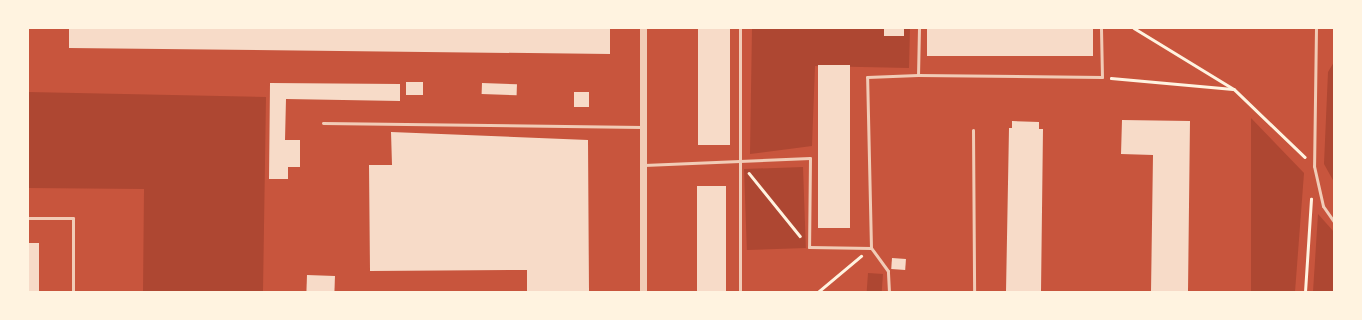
<!DOCTYPE html>
<html>
<head>
<meta charset="utf-8">
<style>
  body { margin:0 }
  #map { position:relative; width:1362px; height:320px; overflow:hidden; background:#c8553d; font-family:"Alegreya Sans",sans-serif }
  div>[style] { position:absolute }
  .green>* { inset:0; background:#ae4732; transform-origin:0 0 }
  .building>* { inset:0; background:#f7dbc8; transform-origin:0 0 }
  .path>* { height:2.5px; margin:-1.25px; padding:0 1.25px; transform-origin:1.25px; border-radius:1.25px; background:#fff3e0 }
  .service>* { height:3px; margin:-1.5px; padding:0 1.5px; transform-origin:1.5px; border-radius:1.5px; background:#f1ccb7 }
  .tertiary>* { height:7px; margin:-3.5px; padding:0 3.5px; transform-origin:3.5px; border-radius:3.5px; background:#f1ccb7 }
  span { translate:-50% -50%; white-space:nowrap; text-align:center; line-height:1.15; -webkit-text-stroke:4px #fff3e0; paint-order:stroke }
  .frame { position:absolute; inset:0; border:29px solid #fff3e0; pointer-events:none }
</style>
</head>
<body>
<div id="map">
  <div class="green">
    <div style="clip-path:polygon(752px 28px,910px 28px,909px 68px,815px 66px,812px 146px,750px 154px)"></div>
    <div style="clip-path:polygon(1334px 62px,1334px 182px,1324px 164px,1328px 72px)"></div>
    <div style="clip-path:polygon(28px 92px,266px 97px,263px 292px,143px 292px,144px 189px,28px 188px)"></div>
    <div style="clip-path:polygon(1251px 118px,1304px 173px,1295px 292px,1251px 292px)"></div>
    <div style="left:803px;top:167px;width:81px;height:59px;rotate:88deg"></div>
    <div style="clip-path:polygon(1318px 214px,1334px 232px,1334px 292px,1313px 292px)"></div>
    <div style="left:868px;top:273px;width:15px;height:19px;rotate:4deg"></div>
  </div>
  <div class="building">
    <div style="clip-path:polygon(69px 28px,610px 28px,610px 54px,69px 48px)"></div>
    <div style="left:698px;top:28px;width:32px;height:117px"></div>
    <div style="left:884px;top:28px;width:20px;height:8px"></div>
    <div style="left:927px;top:28px;width:166px;height:28px"></div>
    <div style="left:818px;top:65px;width:32px;height:163px"></div>
    <div style="left:406px;top:82px;width:17px;height:13px"></div>
    <div style="clip-path:polygon(270px 83px,400px 84px,400px 101px,286px 99px,285px 140px,300px 140px,300px 167px,288px 167px,288px 179px,269px 179px)"></div>
    <div style="left:482px;top:83px;width:35px;height:11px;rotate:2deg"></div>
    <div style="left:574px;top:92px;width:15px;height:15px"></div>
    <div style="clip-path:polygon(1122px 120px,1190px 121px,1188px 292px,1151px 292px,1153px 155px,1121px 154px)"></div>
    <div style="clip-path:polygon(1012px 121px,1039px 122px,1039px 129px,1043px 129px,1041px 292px,1006px 292px,1009px 128px,1012px 128px)"></div>
    <div style="clip-path:polygon(391px 132px,588px 140px,589px 292px,527px 292px,527px 270px,370px 271px,369px 165px,392px 165px)"></div>
    <div style="left:697px;top:186px;width:29px;height:106px"></div>
    <div style="left:28px;top:243px;width:11px;height:49px"></div>
    <div style="left:892px;top:258px;width:14px;height:11px;rotate:4deg"></div>
    <div style="left:307px;top:275px;width:28px;height:17px;rotate:2deg"></div>
  </div>
  <div class="path">
    <div style="left:1134px;top:28px;width:117px;rotate:31.4deg"></div>
    <div style="left:1234px;top:89px;width:98px;rotate:43.8deg"></div>
    <div style="left:1111px;top:78px;width:122px;rotate:5.2deg"></div>
    <div style="left:749px;top:173px;width:81px;rotate:51deg"></div>
    <div style="left:818px;top:292px;width:56px;rotate:-39.9deg"></div>
    <div style="left:1305px;top:292px;width:93px;rotate:-86.3deg"></div>
  </div>
  <div class="service">
    <div style="left:919px;top:28px;width:47px;rotate:91.2deg"></div>
    <div style="left:918px;top:75px;width:184px;rotate:0.6deg"></div>
    <div style="left:1102px;top:77px;width:49px;rotate:-91.2deg"></div>
    <div style="left:1316px;top:28px;width:138px;rotate:90.8deg"></div>
    <div style="left:1314px;top:166px;width:41px;rotate:77.3deg"></div>
    <div style="left:1323px;top:206px;width:19px;rotate:55deg"></div>
    <div style="left:323px;top:123px;width:319px;rotate:0.7deg"></div>
    <div style="left:973px;top:130px;width:162px;rotate:89.6deg"></div>
    <div style="left:644px;top:165px;width:166px;rotate:-2.4deg"></div>
    <div style="left:810px;top:158px;width:89px;rotate:90.6deg"></div>
    <div style="left:809px;top:247px;width:62px;rotate:0.9deg"></div>
    <div style="left:28px;top:218px;width:45px"></div>
    <div style="left:73px;top:218px;width:74px;rotate:90deg"></div>
    <div style="left:740px;top:292px;width:264px;rotate:-90deg"></div>
    <div style="left:889px;top:292px;width:21px;rotate:-93deg"></div>
    <div style="left:888px;top:271px;width:29px;rotate:-126deg"></div>
    <div style="left:871px;top:248px;width:171px;rotate:-91.3deg"></div>
    <div style="left:867px;top:77px;width:51px;rotate:-2.2deg"></div>
  </div>
  <div class="tertiary">
    <div style="left:643px;top:28px;width:264px;rotate:90deg"></div>
  </div>
  <div class="frame"></div>
</div>
</body>
</html>
